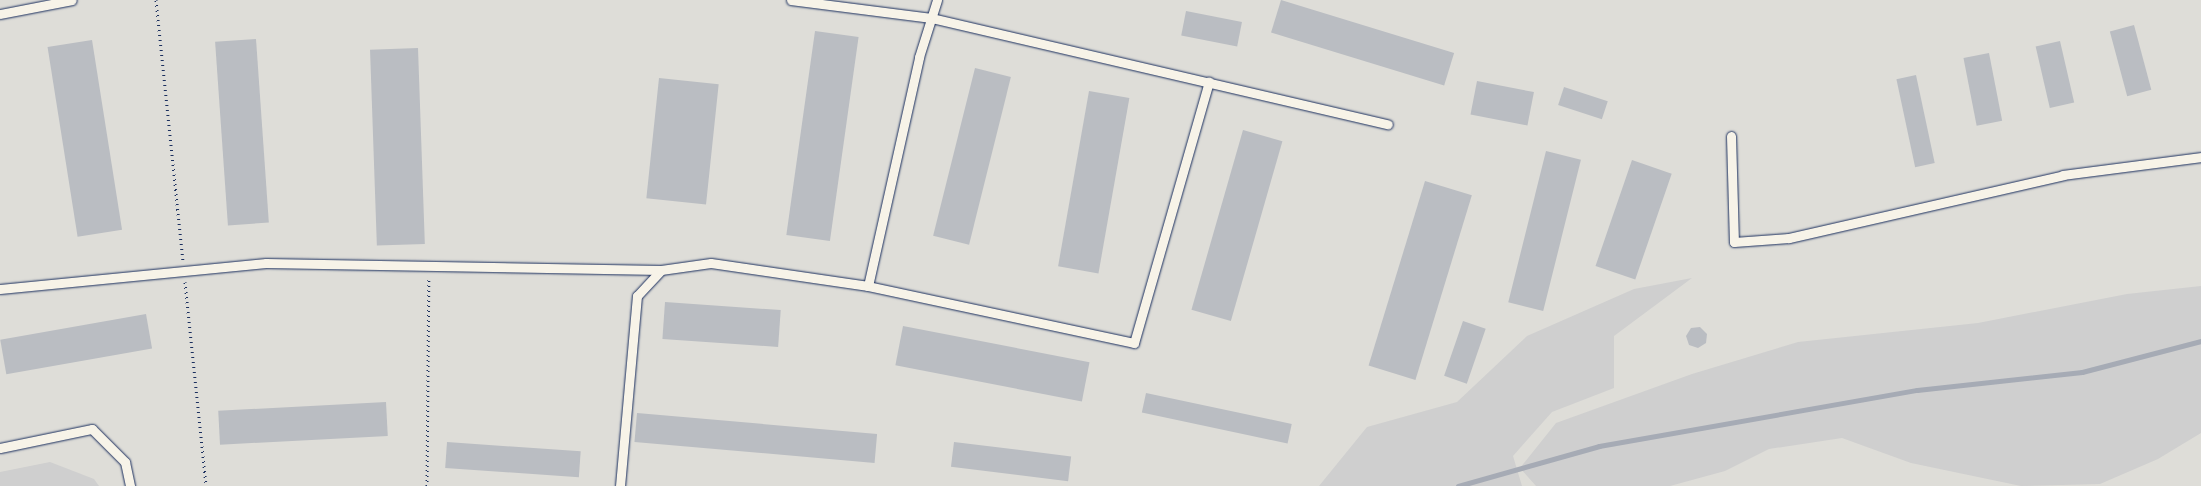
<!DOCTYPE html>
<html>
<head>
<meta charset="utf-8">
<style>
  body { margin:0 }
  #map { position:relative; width:2201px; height:486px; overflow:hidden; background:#eeebe2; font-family:Pangolin,sans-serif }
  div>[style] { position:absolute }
  .built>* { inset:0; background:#deddd8; transform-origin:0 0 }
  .green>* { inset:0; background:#cfcfcf }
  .stream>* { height:5px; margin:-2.5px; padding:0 2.5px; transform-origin:2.5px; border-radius:2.5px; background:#a6abb5 }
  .building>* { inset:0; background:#babdc2; transform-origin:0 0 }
  .path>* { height:3px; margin-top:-1.5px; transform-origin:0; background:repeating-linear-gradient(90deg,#1b2f5e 0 1px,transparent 0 5px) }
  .roads { filter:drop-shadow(0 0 1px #1b2f5e) drop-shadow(0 0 1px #1b2f5e) }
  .service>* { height:9px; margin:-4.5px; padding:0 4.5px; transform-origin:4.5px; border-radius:4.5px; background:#f7f3e8 }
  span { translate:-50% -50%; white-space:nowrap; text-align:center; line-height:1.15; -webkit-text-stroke:4.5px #f7f3e8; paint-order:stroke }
</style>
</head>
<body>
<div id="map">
  <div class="built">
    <div style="left:0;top:0;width:2201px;height:486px"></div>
  </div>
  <div class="green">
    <div style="clip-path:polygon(1692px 278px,1614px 336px,1614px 388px,1552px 412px,1513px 456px,1522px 486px,1319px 486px,1367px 427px,1457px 402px,1527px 336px,1634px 289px)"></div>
    <div style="clip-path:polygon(2201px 286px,2201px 433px,2158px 459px,2100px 484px,2021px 486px,1911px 463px,1842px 438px,1769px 449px,1725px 471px,1670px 486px,1536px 486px,1520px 468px,1556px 423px,1692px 374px,1798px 342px,1978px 323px,2127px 294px)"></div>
    <div style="clip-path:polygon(50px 462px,94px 479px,99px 486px,0 486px,0 472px)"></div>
  </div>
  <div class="stream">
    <div style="left:1458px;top:486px;width:147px;rotate:-15.8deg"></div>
    <div style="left:1599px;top:446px;width:323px;rotate:-10deg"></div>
    <div style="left:1917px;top:390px;width:166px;rotate:-6.2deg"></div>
    <div style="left:2082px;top:372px;width:123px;rotate:-14.6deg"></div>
  </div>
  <div class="building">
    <div style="left:1281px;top:0;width:181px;height:34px;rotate:17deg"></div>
    <div style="left:1186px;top:11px;width:57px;height:25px;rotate:11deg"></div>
    <div style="left:2134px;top:25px;width:67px;height:25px;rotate:75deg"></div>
    <div style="left:815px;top:31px;width:44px;height:206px;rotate:8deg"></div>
    <div style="left:256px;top:39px;width:184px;height:41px;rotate:86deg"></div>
    <div style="left:92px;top:40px;width:192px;height:45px;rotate:81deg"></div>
    <div style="left:2060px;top:41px;width:63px;height:25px;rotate:77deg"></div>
    <div style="left:418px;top:48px;width:196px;height:48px;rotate:88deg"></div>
    <div style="left:1989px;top:53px;width:69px;height:26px;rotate:79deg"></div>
    <div style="left:975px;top:68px;width:37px;height:173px;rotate:14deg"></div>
    <div style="left:1916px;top:75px;width:90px;height:20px;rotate:78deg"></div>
    <div style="left:659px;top:78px;width:60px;height:121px;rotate:6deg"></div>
    <div style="left:1477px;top:81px;width:58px;height:34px;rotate:11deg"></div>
    <div style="left:1564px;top:87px;width:46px;height:19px;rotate:18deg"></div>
    <div style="left:1089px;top:91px;width:41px;height:178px;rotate:10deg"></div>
    <div style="left:1243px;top:130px;width:41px;height:187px;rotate:16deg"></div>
    <div style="left:1546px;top:151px;width:36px;height:156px;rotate:14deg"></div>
    <div style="left:1632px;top:160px;width:42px;height:112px;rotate:19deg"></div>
    <div style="left:1425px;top:181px;width:49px;height:193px;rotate:17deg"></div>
    <div style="left:665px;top:302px;width:116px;height:37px;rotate:4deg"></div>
    <div style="left:146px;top:314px;width:35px;height:148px;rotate:80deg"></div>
    <div style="left:1463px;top:321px;width:24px;height:58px;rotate:19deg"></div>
    <div style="left:903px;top:326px;width:190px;height:40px;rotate:11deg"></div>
    <div style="clip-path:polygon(1700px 327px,1707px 334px,1706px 343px,1698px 348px,1689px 345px,1686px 336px,1691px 328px)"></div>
    <div style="left:1146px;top:393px;width:149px;height:20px;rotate:12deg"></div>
    <div style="left:386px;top:402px;width:34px;height:168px;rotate:87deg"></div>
    <div style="left:637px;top:413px;width:241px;height:29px;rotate:5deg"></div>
    <div style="left:447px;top:442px;width:134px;height:26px;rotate:4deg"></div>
    <div style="left:954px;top:442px;width:118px;height:25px;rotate:7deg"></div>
  </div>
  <div class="path">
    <div style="left:156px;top:0;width:261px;rotate:84.1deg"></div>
    <div style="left:185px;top:282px;width:205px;rotate:84.1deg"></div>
    <div style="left:427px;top:486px;width:209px;rotate:-89.5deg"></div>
  </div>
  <div class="roads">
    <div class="service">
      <div style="left:791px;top:0;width:141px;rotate:7.3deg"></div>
      <div style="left:931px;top:18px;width:469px;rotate:13.1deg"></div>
      <div style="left:0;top:14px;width:73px;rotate:-11deg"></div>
      <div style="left:1731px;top:136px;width:106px;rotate:88.4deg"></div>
      <div style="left:1734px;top:242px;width:55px;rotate:-4.2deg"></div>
      <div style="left:1789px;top:238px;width:281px;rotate:-12.9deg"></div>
      <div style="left:2063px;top:175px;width:139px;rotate:-7.4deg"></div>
      <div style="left:868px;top:286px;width:272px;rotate:12.1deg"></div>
      <div style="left:1134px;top:343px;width:272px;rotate:-74deg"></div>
      <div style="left:0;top:289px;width:267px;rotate:-5.6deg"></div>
      <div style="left:266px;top:263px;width:395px;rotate:1deg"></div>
      <div style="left:0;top:448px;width:94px;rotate:-11.7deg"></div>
      <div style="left:92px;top:429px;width:47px;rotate:45deg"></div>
      <div style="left:125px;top:462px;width:25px;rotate:78deg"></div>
      <div style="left:620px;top:486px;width:191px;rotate:-84.9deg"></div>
      <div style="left:637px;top:296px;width:35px;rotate:-47deg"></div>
      <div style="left:661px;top:270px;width:50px;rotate:-8deg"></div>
      <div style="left:711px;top:263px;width:159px;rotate:8.3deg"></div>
      <div style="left:868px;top:286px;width:235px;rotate:-77.4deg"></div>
      <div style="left:919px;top:57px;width:60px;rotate:-72.5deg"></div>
    </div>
  </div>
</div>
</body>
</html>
